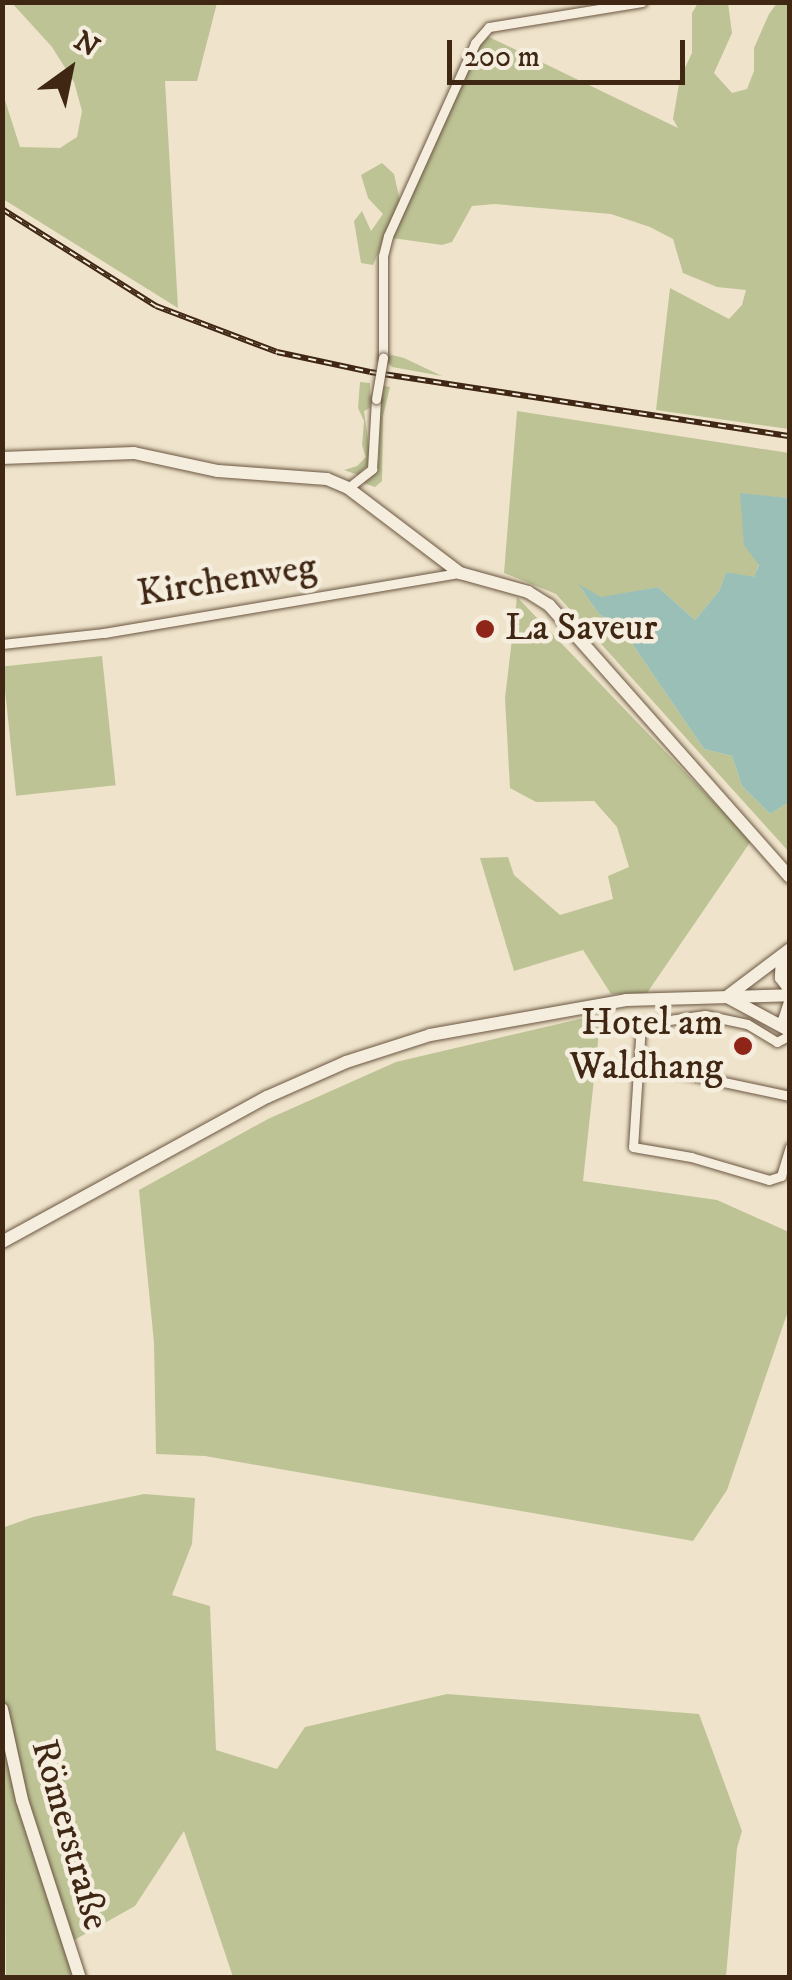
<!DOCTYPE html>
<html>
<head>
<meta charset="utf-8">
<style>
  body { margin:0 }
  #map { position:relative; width:792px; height:1980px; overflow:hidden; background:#efe4cb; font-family:"IM FELL DW Pica",serif }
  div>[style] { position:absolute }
  .green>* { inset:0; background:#bdc395; transform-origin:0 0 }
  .water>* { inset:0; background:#9abfb6 }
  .roads { filter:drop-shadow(0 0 2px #6b5642) drop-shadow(0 0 2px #6b5642) }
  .street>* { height:9px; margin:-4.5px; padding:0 4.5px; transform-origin:4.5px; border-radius:4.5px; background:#f5eddd }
  .secondary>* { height:12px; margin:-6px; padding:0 6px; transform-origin:6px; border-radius:6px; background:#f5eddd }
  .rail>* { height:6px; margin-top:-3px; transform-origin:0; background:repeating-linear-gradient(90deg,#f5eddd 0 8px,#3f2714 0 16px); box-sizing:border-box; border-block:2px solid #3f2714 }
  .bridges { filter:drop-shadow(0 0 2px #6b5642) drop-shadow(0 0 2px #6b5642) }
  .street-bridge>* { height:9px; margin:-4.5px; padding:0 4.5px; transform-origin:4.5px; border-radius:4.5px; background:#f5eddd }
  .dots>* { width:28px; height:28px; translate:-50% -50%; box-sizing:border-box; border:5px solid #f5eddd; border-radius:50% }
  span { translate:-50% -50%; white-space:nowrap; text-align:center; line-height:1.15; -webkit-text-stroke:9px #f5eddd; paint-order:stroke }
  .street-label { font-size:38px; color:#3f2714 }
  .poi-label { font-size:38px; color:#3f2714 }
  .left { translate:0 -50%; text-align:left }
  .right { translate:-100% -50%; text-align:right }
  .frame { position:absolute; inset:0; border:5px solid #3f2714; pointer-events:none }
  .north { position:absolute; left:20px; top:20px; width:100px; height:100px; -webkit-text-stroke:8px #f5eddd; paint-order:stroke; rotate:33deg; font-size:28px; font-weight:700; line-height:40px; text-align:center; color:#3f2714 }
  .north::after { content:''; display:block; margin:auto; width:35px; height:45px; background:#3f2714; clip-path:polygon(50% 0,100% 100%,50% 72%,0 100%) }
  .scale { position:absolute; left:447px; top:40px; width:238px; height:45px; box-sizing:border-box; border:5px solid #3f2714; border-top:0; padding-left:12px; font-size:30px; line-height:35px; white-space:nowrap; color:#3f2714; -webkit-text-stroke:8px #f5eddd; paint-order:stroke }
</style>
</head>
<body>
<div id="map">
  <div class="green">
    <div style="clip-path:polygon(12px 3px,217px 3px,197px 81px,165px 81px,178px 308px,3px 199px,3px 94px,20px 147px,60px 148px,77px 137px,82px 111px,74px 82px,52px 47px)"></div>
    <div style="clip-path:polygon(698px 3px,728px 3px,732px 33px,714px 73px,732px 93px,747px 89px,754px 71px,754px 48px,769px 14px,777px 3px,789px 3px,789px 429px,656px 410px,670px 288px,729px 319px,742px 305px,746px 290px,717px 287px,683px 273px,673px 239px,650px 227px,611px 214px,494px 204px,472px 206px,452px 242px,442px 245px,392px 238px,477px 46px,487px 36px,678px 128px,673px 119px,680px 78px,692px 53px,692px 13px)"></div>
    <div style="clip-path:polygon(382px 163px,394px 174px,400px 201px,373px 265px,361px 263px,354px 221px,362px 211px,371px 231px,383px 214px,368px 198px,361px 175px)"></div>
    <div style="clip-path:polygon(392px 355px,404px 358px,442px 376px,392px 367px,384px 359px)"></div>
    <div style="clip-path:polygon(360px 382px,370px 383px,370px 408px,364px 411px,371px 461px,358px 475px,344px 470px,357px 466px,366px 457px,362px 445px,364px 421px,358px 408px)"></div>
    <div style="clip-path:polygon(380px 385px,390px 387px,383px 416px,382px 481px,375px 487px,358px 481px,373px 473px,379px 460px)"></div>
    <div style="clip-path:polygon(517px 411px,789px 453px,789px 498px,741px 494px,759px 564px,754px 578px,726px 572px,719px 591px,695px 620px,658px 587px,601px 598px,580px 587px,599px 614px,622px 629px,704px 749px,732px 756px,742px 786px,770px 814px,789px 802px,789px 852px,556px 594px,504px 573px)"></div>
    <div style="clip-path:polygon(517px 597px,751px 841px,647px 993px,611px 994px,583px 950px,514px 971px,480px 858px,508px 857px,514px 875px,560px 915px,613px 899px,608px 876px,629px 867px,617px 827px,594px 801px,536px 802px,510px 788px,505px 698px)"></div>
    <div style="left:102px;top:656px;width:130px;height:100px;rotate:84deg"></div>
    <div style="clip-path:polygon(601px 1014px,583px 1181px,717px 1200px,789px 1232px,789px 1308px,727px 1490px,693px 1541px,205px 1456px,156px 1454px,154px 1343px,139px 1190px,268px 1119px,396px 1062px)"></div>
    <div style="clip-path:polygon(144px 1494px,195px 1498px,192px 1544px,172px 1595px,210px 1606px,216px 1750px,277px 1769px,305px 1727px,447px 1694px,699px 1714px,742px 1831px,737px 1848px,726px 1977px,233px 1977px,184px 1831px,135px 1906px,69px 1943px,35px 1858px,74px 1977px,6px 1977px,2px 1528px,33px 1517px)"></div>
  </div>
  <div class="water">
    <div style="clip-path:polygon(740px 493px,789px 498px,789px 802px,770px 814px,742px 786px,732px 756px,704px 749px,622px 629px,599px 614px,578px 584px,601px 597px,658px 587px,695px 620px,719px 591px,726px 572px,754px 577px,759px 565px,744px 545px)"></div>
  </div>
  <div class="roads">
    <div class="street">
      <div style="left:383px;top:358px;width:102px;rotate:-90deg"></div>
      <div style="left:383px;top:256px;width:21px;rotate:-76deg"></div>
      <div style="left:388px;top:236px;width:212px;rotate:-65.7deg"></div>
      <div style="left:475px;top:43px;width:21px;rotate:-49deg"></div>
      <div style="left:489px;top:27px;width:155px;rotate:-9.3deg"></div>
      <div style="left:348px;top:488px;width:31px;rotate:-38deg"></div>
      <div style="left:372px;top:469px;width:70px;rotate:-86.7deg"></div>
      <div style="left:2px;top:644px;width:103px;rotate:-6.2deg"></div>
      <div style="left:104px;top:633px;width:361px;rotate:-9.6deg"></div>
      <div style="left:790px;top:1035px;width:15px;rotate:152deg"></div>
      <div style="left:777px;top:1042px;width:35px;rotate:-149deg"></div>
      <div style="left:747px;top:1024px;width:43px;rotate:-167.9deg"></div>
      <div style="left:705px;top:1015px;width:65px;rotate:172deg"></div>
      <div style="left:641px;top:1024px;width:123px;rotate:93.7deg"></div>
      <div style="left:633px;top:1147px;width:59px;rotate:9.8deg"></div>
      <div style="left:691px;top:1157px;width:81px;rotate:16.4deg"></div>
      <div style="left:769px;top:1180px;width:13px;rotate:-18deg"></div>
      <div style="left:781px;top:1176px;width:30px;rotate:-73deg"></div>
      <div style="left:639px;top:1064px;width:154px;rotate:12deg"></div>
    </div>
    <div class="secondary">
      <div style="left:2px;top:458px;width:132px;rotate:-2.2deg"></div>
      <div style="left:134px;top:453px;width:86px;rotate:12.1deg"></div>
      <div style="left:218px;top:471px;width:109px;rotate:4.2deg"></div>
      <div style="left:327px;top:479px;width:23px;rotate:23deg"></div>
      <div style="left:348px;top:488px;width:141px;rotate:37.2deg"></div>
      <div style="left:460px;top:573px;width:71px;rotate:15.6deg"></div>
      <div style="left:528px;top:592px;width:25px;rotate:32deg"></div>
      <div style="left:549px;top:605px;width:363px;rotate:48.5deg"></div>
      <div style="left:782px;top:956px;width:22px;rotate:93deg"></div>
      <div style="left:781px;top:978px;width:15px;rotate:53deg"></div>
      <div style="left:729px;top:995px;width:76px;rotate:-37deg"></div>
      <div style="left:729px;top:998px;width:69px;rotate:28.4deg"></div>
      <div style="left:790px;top:1002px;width:19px;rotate:108deg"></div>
      <div style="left:784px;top:1020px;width:12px;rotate:59deg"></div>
      <div style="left:2px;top:1242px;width:302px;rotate:-28.7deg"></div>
      <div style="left:267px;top:1097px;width:86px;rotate:-23.9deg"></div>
      <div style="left:346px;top:1062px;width:88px;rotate:-17.8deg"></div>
      <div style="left:430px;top:1035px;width:199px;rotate:-10.1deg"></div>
      <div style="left:626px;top:1000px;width:164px;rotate:-1.7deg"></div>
      <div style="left:2px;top:1709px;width:93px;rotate:77.6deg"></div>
      <div style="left:22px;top:1800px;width:187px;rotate:72deg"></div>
    </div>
  </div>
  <div class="rail">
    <div style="left:2px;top:209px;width:182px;rotate:32.2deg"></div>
    <div style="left:156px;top:306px;width:129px;rotate:20.8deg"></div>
    <div style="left:277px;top:352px;width:95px;rotate:12.1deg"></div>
    <div style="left:370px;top:372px;width:425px;rotate:8.7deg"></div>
  </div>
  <div class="bridges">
    <div class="street-bridge">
      <div style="left:376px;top:399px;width:42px;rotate:-80.3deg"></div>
    </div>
  </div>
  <div class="dots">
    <div style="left:485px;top:629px;background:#8f2418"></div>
    <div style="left:743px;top:1046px;background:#8f2418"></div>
  </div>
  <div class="street-label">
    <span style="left:227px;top:581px;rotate:-9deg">Kirchenweg</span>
    <span style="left:69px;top:1835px;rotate:74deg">Römerstraße</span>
  </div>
  <div class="poi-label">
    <span class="left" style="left:505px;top:629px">La Saveur</span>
    <span class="right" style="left:723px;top:1046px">Hotel am<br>Waldhang</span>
  </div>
  <div class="frame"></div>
  <div class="north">N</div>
  <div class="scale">200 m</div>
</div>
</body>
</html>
